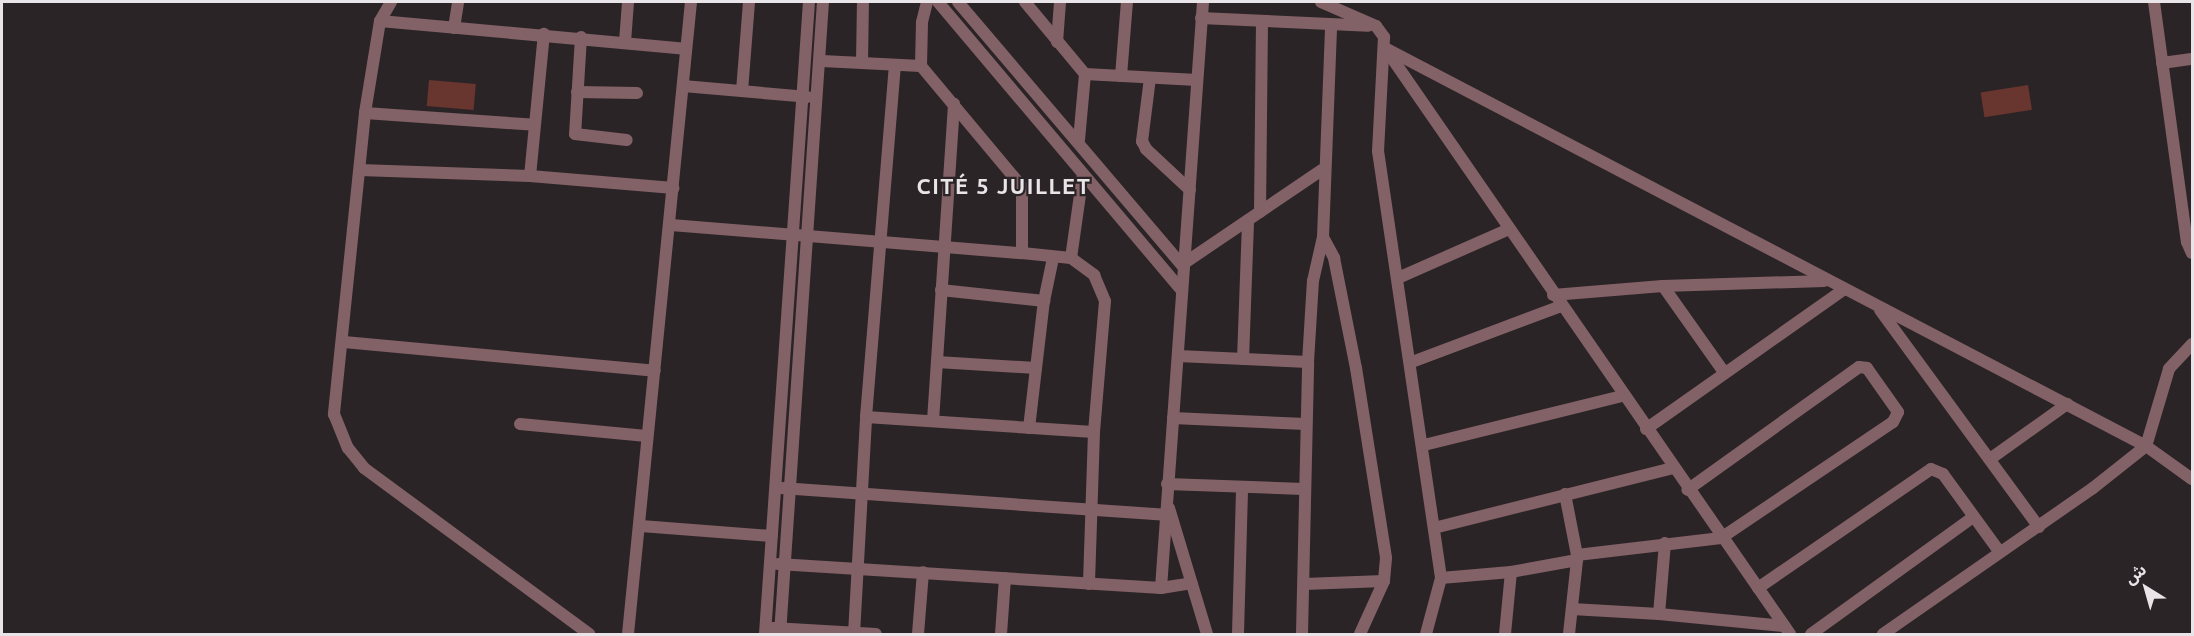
<!DOCTYPE html>
<html>
<head>
<meta charset="utf-8">
<style>
  body { margin:0 }
  #map { position:relative; width:2194px; height:636px; overflow:hidden; background:#2b2427; font-family:Ubuntu,"Noto Sans Arabic",sans-serif }
  div>[style] { position:absolute }
  .green>* { inset:0; background:#69352f; transform-origin:0 0 }
  .minor>* { height:12px; margin:-6px; padding:0 6px; transform-origin:6px; border-radius:6px; background:#836267 }
  span { translate:-50% -50%; white-space:nowrap; text-align:center; line-height:1.15; -webkit-text-stroke:4.5px #2b2427; paint-order:stroke }
  .district-label { font-size:22px; color:#e9e4e7; font-weight:700; letter-spacing:1.5px }
  .frame { position:absolute; inset:0; border:3px solid #e9e4e7; pointer-events:none }
  .north { position:absolute; left:2116px; top:558px; width:60px; height:60px; -webkit-text-stroke:4px #2b2427; paint-order:stroke; rotate:323deg; font-size:16px; font-weight:700; line-height:24px; text-align:center; color:#e9e4e7 }
  .north::after { content:''; display:block; margin:auto; width:21px; height:27px; background:#e9e4e7; clip-path:polygon(50% 0,100% 100%,50% 72%,0 100%) }
</style>
</head>
<body>
<div id="map">
  <div class="green">
    <div style="left:429px;top:80px;width:47px;height:26px;rotate:5deg"></div>
    <div style="left:2028px;top:85px;width:25px;height:48px;rotate:81deg"></div>
  </div>
  <div class="minor">
    <div style="left:391px;top:2px;width:22px;rotate:120deg"></div>
    <div style="left:380px;top:21px;width:93px;rotate:99.3deg"></div>
    <div style="left:365px;top:113px;width:303px;rotate:95.9deg"></div>
    <div style="left:334px;top:414px;width:37px;rotate:68deg"></div>
    <div style="left:348px;top:448px;width:26px;rotate:51deg"></div>
    <div style="left:364px;top:468px;width:280px;rotate:36.4deg"></div>
    <div style="left:927px;top:2px;width:21px;rotate:104deg"></div>
    <div style="left:922px;top:22px;width:44px;rotate:91.3deg"></div>
    <div style="left:921px;top:66px;width:158px;rotate:50.1deg"></div>
    <div style="left:1022px;top:187px;width:66px;rotate:90deg"></div>
    <div style="left:1022px;top:253px;width:49px;rotate:5.8deg"></div>
    <div style="left:1071px;top:258px;width:85px;rotate:-81.9deg"></div>
    <div style="left:938px;top:2px;width:375px;rotate:49.8deg"></div>
    <div style="left:958px;top:2px;width:347px;rotate:49.6deg"></div>
    <div style="left:1025px;top:2px;width:94px;rotate:50.2deg"></div>
    <div style="left:1085px;top:74px;width:66px;rotate:95.2deg"></div>
    <div style="left:1321px;top:2px;width:60px;rotate:23.6deg"></div>
    <div style="left:1376px;top:26px;width:14px;rotate:54deg"></div>
    <div style="left:1384px;top:37px;width:114px;rotate:93deg"></div>
    <div style="left:1378px;top:151px;width:432px;rotate:81.6deg"></div>
    <div style="left:1441px;top:578px;width:58px;rotate:105deg"></div>
    <div style="left:2154px;top:2px;width:242px;rotate:82.2deg"></div>
    <div style="left:2187px;top:242px;width:12px;rotate:66deg"></div>
    <div style="left:1201px;top:18px;width:167px;rotate:2.7deg"></div>
    <div style="left:380px;top:21px;width:306px;rotate:5.2deg"></div>
    <div style="left:454px;top:28px;width:26px;rotate:-81deg"></div>
    <div style="left:581px;top:37px;width:97px;rotate:93.5deg"></div>
    <div style="left:575px;top:134px;width:52px;rotate:6.6deg"></div>
    <div style="left:625px;top:42px;width:40px;rotate:-85.7deg"></div>
    <div style="left:1057px;top:42px;width:40px;rotate:-85.7deg"></div>
    <div style="left:822px;top:61px;width:99px;rotate:2.9deg"></div>
    <div style="left:862px;top:63px;width:61px;rotate:-89.1deg"></div>
    <div style="left:2162px;top:63px;width:30px;rotate:-8deg"></div>
    <div style="left:1085px;top:74px;width:112px;rotate:3.1deg"></div>
    <div style="left:1121px;top:76px;width:74px;rotate:-85.4deg"></div>
    <div style="left:1150px;top:78px;width:64px;rotate:97.2deg"></div>
    <div style="left:1142px;top:141px;width:9px;rotate:63deg"></div>
    <div style="left:1146px;top:149px;width:60px;rotate:43deg"></div>
    <div style="left:683px;top:86px;width:125px;rotate:5deg"></div>
    <div style="left:742px;top:91px;width:89px;rotate:-85.5deg"></div>
    <div style="left:577px;top:92px;width:60px;rotate:1deg"></div>
    <div style="left:365px;top:113px;width:170px;rotate:4deg"></div>
    <div style="left:360px;top:170px;width:170px;rotate:2deg"></div>
    <div style="left:530px;top:176px;width:144px;rotate:4.8deg"></div>
    <div style="left:530px;top:176px;width:143px;rotate:-84.4deg"></div>
    <div style="left:1260px;top:212px;width:191px;rotate:-89.4deg"></div>
    <div style="left:671px;top:225px;width:352px;rotate:4.6deg"></div>
    <div style="left:1323px;top:237px;width:24px;rotate:62deg"></div>
    <div style="left:1334px;top:258px;width:112px;rotate:78.7deg"></div>
    <div style="left:1356px;top:368px;width:192px;rotate:81deg"></div>
    <div style="left:1386px;top:558px;width:23px;rotate:95deg"></div>
    <div style="left:1384px;top:581px;width:58px;rotate:114.4deg"></div>
    <div style="left:1071px;top:258px;width:29px;rotate:36deg"></div>
    <div style="left:1094px;top:275px;width:28px;rotate:67deg"></div>
    <div style="left:1105px;top:301px;width:131px;rotate:94.8deg"></div>
    <div style="left:1094px;top:432px;width:152px;rotate:91.9deg"></div>
    <div style="left:1183px;top:264px;width:168px;rotate:-34.1deg"></div>
    <div style="left:1398px;top:278px;width:119px;rotate:-23.8deg"></div>
    <div style="left:1663px;top:286px;width:105px;rotate:54.7deg"></div>
    <div style="left:941px;top:290px;width:104px;rotate:6.1deg"></div>
    <div style="left:1553px;top:295px;width:110px;rotate:-4.7deg"></div>
    <div style="left:1663px;top:286px;width:161px;rotate:-1.8deg"></div>
    <div style="left:1880px;top:310px;width:269px;rotate:53.8deg"></div>
    <div style="left:344px;top:342px;width:312px;rotate:5.3deg"></div>
    <div style="left:2192px;top:344px;width:34px;rotate:133deg"></div>
    <div style="left:2169px;top:369px;width:80px;rotate:106.6deg"></div>
    <div style="left:2146px;top:446px;width:57px;rotate:35.7deg"></div>
    <div style="left:1178px;top:356px;width:130px;rotate:2.6deg"></div>
    <div style="left:1243px;top:359px;width:139px;rotate:-87.9deg"></div>
    <div style="left:937px;top:362px;width:99px;rotate:3.5deg"></div>
    <div style="left:1412px;top:362px;width:159px;rotate:-20.6deg"></div>
    <div style="left:866px;top:417px;width:228px;rotate:3.8deg"></div>
    <div style="left:1173px;top:418px;width:133px;rotate:2.6deg"></div>
    <div style="left:933px;top:421px;width:318px;rotate:-86.2deg"></div>
    <div style="left:520px;top:424px;width:127px;rotate:5.4deg"></div>
    <div style="left:1029px;top:428px;width:128px;rotate:-83.3deg"></div>
    <div style="left:1044px;top:301px;width:44px;rotate:-78.2deg"></div>
    <div style="left:1646px;top:429px;width:241px;rotate:-35.2deg"></div>
    <div style="left:1424px;top:445px;width:204px;rotate:-13.9deg"></div>
    <div style="left:1990px;top:459px;width:95px;rotate:-35.5deg"></div>
    <div style="left:1167px;top:484px;width:137px;rotate:2.1deg"></div>
    <div style="left:781px;top:488px;width:385px;rotate:4deg"></div>
    <div style="left:1565px;top:494px;width:62px;rotate:78.9deg"></div>
    <div style="left:1169px;top:508px;width:132px;rotate:73.2deg"></div>
    <div style="left:641px;top:526px;width:131px;rotate:4.4deg"></div>
    <div style="left:1434px;top:528px;width:246px;rotate:-14.1deg"></div>
    <div style="left:1665px;top:543px;width:71px;rotate:94.8deg"></div>
    <div style="left:1659px;top:614px;width:126px;rotate:5.5deg"></div>
    <div style="left:778px;top:564px;width:384px;rotate:3.6deg"></div>
    <div style="left:1161px;top:588px;width:31px;rotate:-9deg"></div>
    <div style="left:1441px;top:578px;width:70px;rotate:-4.9deg"></div>
    <div style="left:1511px;top:572px;width:67px;rotate:-10.3deg"></div>
    <div style="left:1577px;top:560px;width:5px;rotate:-90deg"></div>
    <div style="left:1577px;top:555px;width:145px;rotate:-6.7deg"></div>
    <div style="left:1721px;top:538px;width:207px;rotate:-34deg"></div>
    <div style="left:1893px;top:422px;width:11px;rotate:-63deg"></div>
    <div style="left:1898px;top:412px;width:54px;rotate:-125.2deg"></div>
    <div style="left:1867px;top:368px;width:8px;rotate:-173deg"></div>
    <div style="left:1859px;top:367px;width:211px;rotate:144.4deg"></div>
    <div style="left:1304px;top:584px;width:80px;rotate:-2.1deg"></div>
    <div style="left:1161px;top:588px;width:588px;rotate:-85.9deg"></div>
    <div style="left:1758px;top:588px;width:210px;rotate:-34.5deg"></div>
    <div style="left:1931px;top:469px;width:13px;rotate:23deg"></div>
    <div style="left:1943px;top:474px;width:95px;rotate:54deg"></div>
    <div style="left:1572px;top:609px;width:87px;rotate:3.3deg"></div>
    <div style="left:773px;top:628px;width:103px;rotate:3.3deg"></div>
    <div style="left:628px;top:634px;width:635px;rotate:-84.31deg"></div>
    <div style="left:765px;top:634px;width:634px;rotate:-86.02deg"></div>
    <div style="left:780px;top:634px;width:633px;rotate:-86.11deg"></div>
    <div style="left:854px;top:634px;width:217px;rotate:-86.8deg"></div>
    <div style="left:866px;top:417px;width:352px;rotate:-85.3deg"></div>
    <div style="left:918px;top:634px;width:62px;rotate:-85.4deg"></div>
    <div style="left:1001px;top:634px;width:56px;rotate:-85.9deg"></div>
    <div style="left:1238px;top:634px;width:146px;rotate:-88.4deg"></div>
    <div style="left:1302px;top:634px;width:272px;rotate:-88.7deg"></div>
    <div style="left:1308px;top:362px;width:81px;rotate:-86.5deg"></div>
    <div style="left:1313px;top:281px;width:45px;rotate:-77.2deg"></div>
    <div style="left:1323px;top:237px;width:212px;rotate:-87.8deg"></div>
    <div style="left:1505px;top:634px;width:62px;rotate:-84.5deg"></div>
    <div style="left:1569px;top:634px;width:74px;rotate:-83.8deg"></div>
    <div style="left:1790px;top:634px;width:712px;rotate:-124.65deg"></div>
    <div style="left:1385px;top:48px;width:859px;rotate:27.61deg"></div>
    <div style="left:2146px;top:446px;width:68px;rotate:141.6deg"></div>
    <div style="left:2093px;top:488px;width:256px;rotate:145.2deg"></div>
    <div style="left:1811px;top:634px;width:200px;rotate:-35.8deg"></div>
  </div>
  <div class="district-label">
    <span style="left:1004px;top:186px">CITÉ 5 JUILLET</span>
  </div>
  <div class="frame"></div>
  <div class="north">ش</div>
</div>
</body>
</html>
